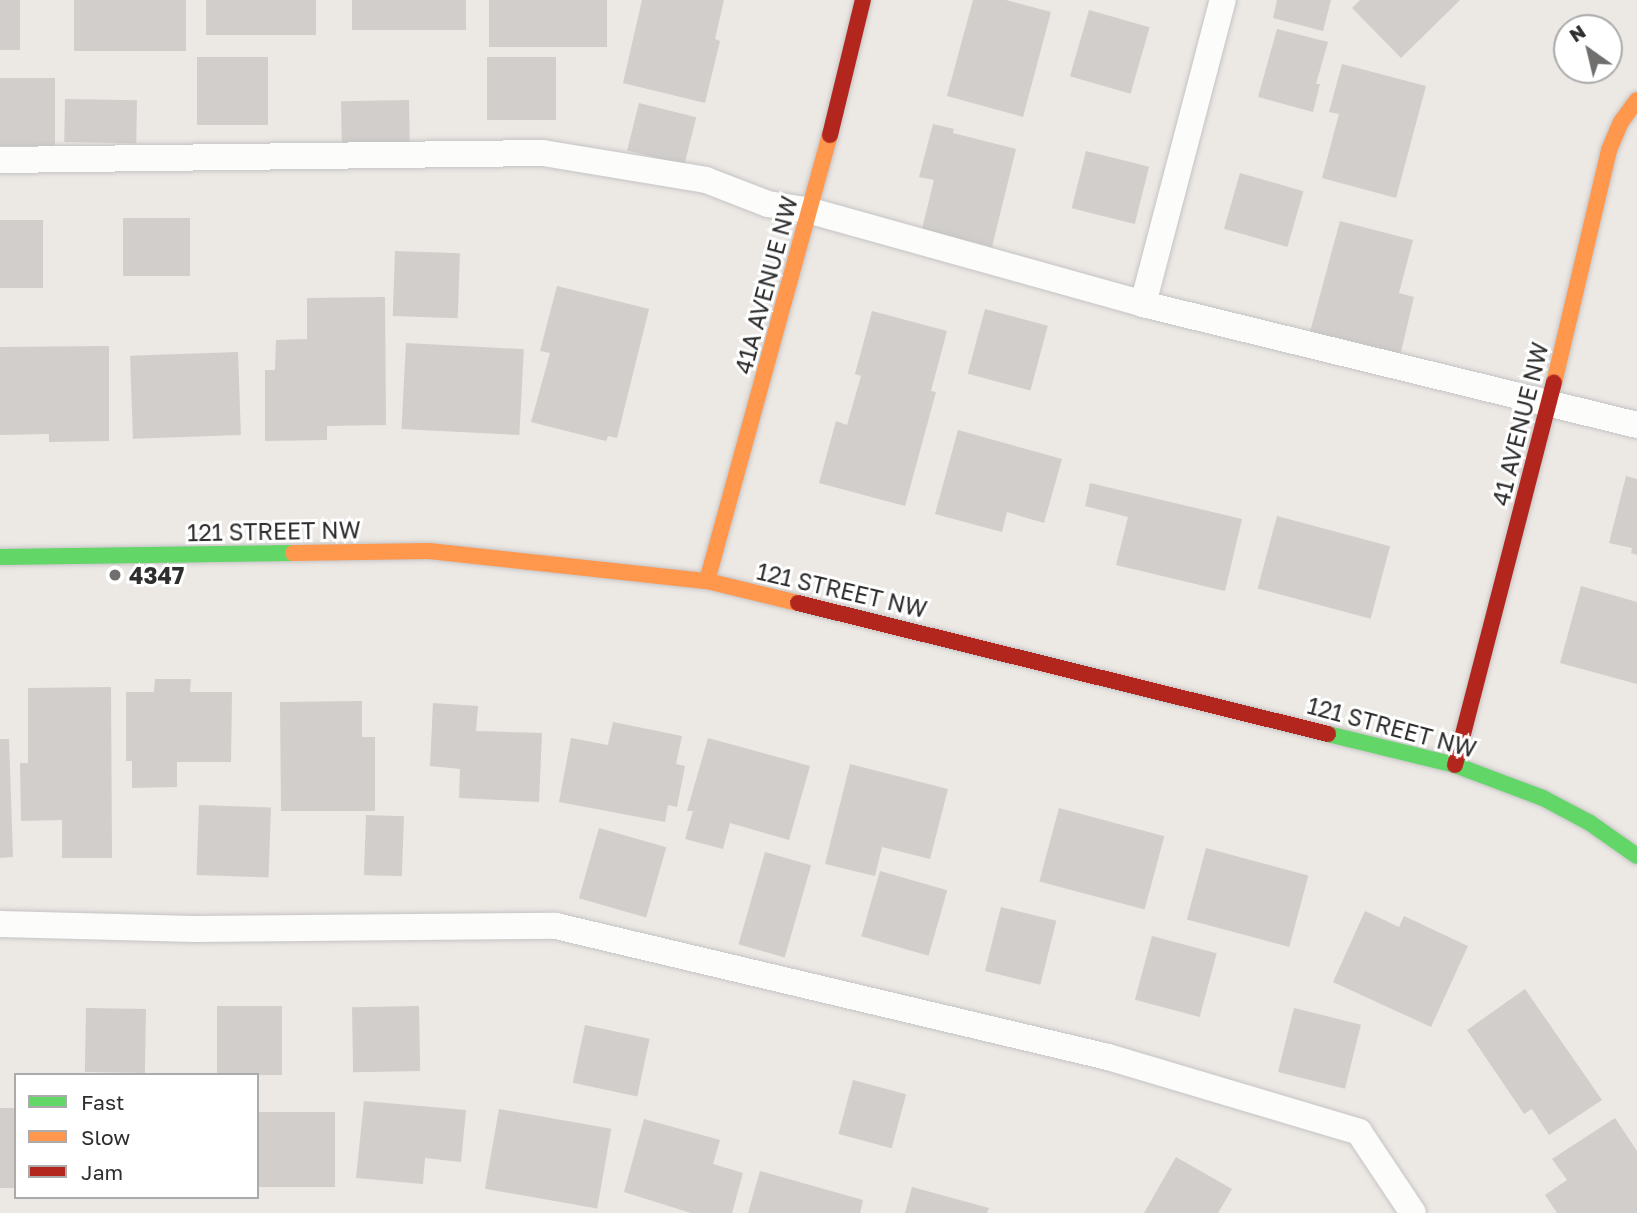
<!DOCTYPE html>
<html>
<head>
<meta charset="utf-8">
<style>
  body { margin:0 }
  #map { position:relative; width:1637px; height:1213px; overflow:hidden; background:#ece8e4; font-family:"Golos Text",sans-serif }
  div>[style] { position:absolute }
  .building>* { inset:0; background:#d1cecb; transform-origin:0 0 }
  .roads { filter:drop-shadow(0 0 2px #c5c4c5) drop-shadow(0 0 2px #c5c4c5) }
  .lane>* { height:26px; margin:-13px; padding:0 13px; transform-origin:13px; border-radius:13px; background:#fcfcfb }
  .fast>* { height:16px; margin:-8px; padding:0 8px; transform-origin:8px; border-radius:8px; background:#63d668 }
  .slow>* { height:16px; margin:-8px; padding:0 8px; transform-origin:8px; border-radius:8px; background:#ff974d }
  .jam>* { height:16px; margin:-8px; padding:0 8px; transform-origin:8px; border-radius:8px; background:#b3261e }
  .dots>* { width:19px; height:19px; translate:-50% -50%; box-sizing:border-box; border:4px solid #fff; border-radius:50% }
  span { translate:-50% -50%; white-space:nowrap; text-align:center; line-height:1.15; -webkit-text-stroke:6px #fff; paint-order:stroke }
  .street-label { font-size:23px; color:#2e2e2e }
  .poi-label { font-size:23px; color:#2e2e2e; font-weight:700 }
  .left { translate:0 -50%; text-align:left }
  .legend { position:absolute; left:14px; top:1073px; width:245px; height:126px; box-sizing:border-box; background:#fff; border:2px solid #ababab; margin:0; padding:9px 12px; list-style:none; font-size:21px; color:#2e2e2e }
  .legend li { display:flex; align-items:center; gap:14px; height:35px }
  .legend b { width:35px; border:2px solid #ababab }
  .north { position:absolute; left:1553px; top:14px; width:70px; height:70px; box-sizing:border-box; background:#fff; border:2px solid #ababab; border-radius:50%; rotate:326deg; font-size:19px; font-weight:700; line-height:28px; text-align:center; color:#2e2e2e }
  .north::after { content:''; display:block; margin:auto; width:24px; height:32px; background:#706f6e; clip-path:polygon(50% 0,100% 100%,50% 72%,0 100%) }
</style>
</head>
<body>
<div id="map">
  <div class="building">
    <div style="left:0;top:0;width:20px;height:50px"></div>
    <div style="left:74px;top:0;width:112px;height:51px"></div>
    <div style="left:206px;top:0;width:110px;height:35px"></div>
    <div style="left:352px;top:0;width:114px;height:30px"></div>
    <div style="left:489px;top:0;width:118px;height:47px"></div>
    <div style="clip-path:polygon(642px 0,724px 0,715px 39px,720px 41px,705px 103px,623px 83px)"></div>
    <div style="clip-path:polygon(973px 0,1006px 0,1051px 12px,1023px 117px,947px 96px)"></div>
    <div style="clip-path:polygon(1277px 0,1331px 0,1323px 31px,1273px 18px)"></div>
    <div style="clip-path:polygon(1360px 0,1460px 0,1401px 58px,1352px 8px)"></div>
    <div style="left:1089px;top:10px;width:63px;height:69px;rotate:16deg"></div>
    <div style="clip-path:polygon(1277px 29px,1328px 42px,1316px 84px,1320px 84px,1313px 112px,1258px 97px)"></div>
    <div style="left:197px;top:57px;width:71px;height:68px"></div>
    <div style="left:487px;top:57px;width:69px;height:63px"></div>
    <div style="clip-path:polygon(1342px 64px,1426px 86px,1396px 198px,1322px 178px,1339px 114px,1329px 112px)"></div>
    <div style="left:0;top:78px;width:55px;height:68px"></div>
    <div style="left:65px;top:99px;width:72px;height:43px;rotate:1deg"></div>
    <div style="left:409px;top:100px;width:46px;height:68px;rotate:89deg"></div>
    <div style="left:639px;top:103px;width:59px;height:49px;rotate:14deg"></div>
    <div style="clip-path:polygon(933px 124px,954px 129px,953px 133px,1016px 149px,992px 247px,922px 229px,934px 180px,919px 177px)"></div>
    <div style="left:1086px;top:151px;width:65px;height:59px;rotate:14deg"></div>
    <div style="left:1240px;top:173px;width:66px;height:58px;rotate:16deg"></div>
    <div style="left:123px;top:218px;width:67px;height:58px"></div>
    <div style="left:0;top:220px;width:43px;height:68px"></div>
    <div style="clip-path:polygon(1340px 221px,1413px 240px,1399px 293px,1414px 297px,1400px 356px,1310px 332px)"></div>
    <div style="left:395px;top:251px;width:65px;height:65px;rotate:2deg"></div>
    <div style="clip-path:polygon(557px 286px,649px 309px,617px 438px,608px 436px,606px 441px,531px 422px,550px 353px,540px 351px)"></div>
    <div style="clip-path:polygon(385px 297px,386px 425px,327px 426px,327px 440px,265px 441px,265px 370px,275px 370px,276px 340px,307px 339px,307px 298px)"></div>
    <div style="left:985px;top:309px;width:65px;height:67px;rotate:15deg"></div>
    <div style="clip-path:polygon(872px 311px,947px 331px,931px 391px,936px 392px,905px 506px,819px 483px,836px 421px,847px 425px,861px 376px,855px 374px)"></div>
    <div style="left:406px;top:343px;width:118px;height:86px;rotate:3deg"></div>
    <div style="clip-path:polygon(109px 346px,109px 441px,49px 442px,49px 434px,0 435px,0 347px)"></div>
    <div style="left:238px;top:352px;width:83px;height:108px;rotate:88deg"></div>
    <div style="clip-path:polygon(958px 430px,1062px 459px,1044px 523px,1007px 512px,1002px 532px,935px 514px)"></div>
    <div style="clip-path:polygon(1626px 476px,1637px 479px,1637px 555px,1631px 553px,1632px 548px,1609px 543px)"></div>
    <div style="clip-path:polygon(1090px 483px,1242px 519px,1225px 591px,1116px 565px,1128px 517px,1085px 506px)"></div>
    <div style="left:1277px;top:516px;width:117px;height:75px;rotate:15deg"></div>
    <div style="clip-path:polygon(1581px 586px,1637px 602px,1637px 684px,1560px 663px)"></div>
    <div style="clip-path:polygon(155px 679px,191px 679px,190px 692px,232px 692px,231px 762px,177px 762px,177px 787px,132px 788px,132px 761px,126px 761px,126px 692px,154px 692px)"></div>
    <div style="clip-path:polygon(111px 687px,112px 858px,62px 858px,62px 820px,21px 821px,20px 763px,28px 763px,28px 688px)"></div>
    <div style="clip-path:polygon(362px 701px,362px 737px,375px 737px,375px 811px,281px 811px,280px 702px)"></div>
    <div style="clip-path:polygon(433px 703px,478px 706px,476px 731px,542px 733px,539px 802px,459px 798px,460px 769px,430px 766px)"></div>
    <div style="clip-path:polygon(613px 722px,682px 736px,676px 764px,685px 766px,677px 807px,668px 805px,665px 822px,559px 802px,571px 738px,608px 745px)"></div>
    <div style="clip-path:polygon(708px 738px,810px 766px,789px 840px,730px 823px,723px 849px,685px 839px,693px 811px,687px 811px)"></div>
    <div style="clip-path:polygon(0 739px,9px 739px,13px 857px,0 858px)"></div>
    <div style="clip-path:polygon(850px 764px,948px 789px,930px 859px,882px 847px,875px 876px,825px 864px)"></div>
    <div style="left:199px;top:805px;width:72px;height:70px;rotate:2deg"></div>
    <div style="left:1059px;top:808px;width:109px;height:76px;rotate:15deg"></div>
    <div style="left:366px;top:815px;width:38px;height:60px;rotate:2deg"></div>
    <div style="left:599px;top:828px;width:70px;height:73px;rotate:16deg"></div>
    <div style="left:1206px;top:848px;width:106px;height:74px;rotate:15deg"></div>
    <div style="left:765px;top:852px;width:48px;height:96px;rotate:16deg"></div>
    <div style="left:880px;top:871px;width:70px;height:68px;rotate:16deg"></div>
    <div style="left:1001px;top:907px;width:57px;height:66px;rotate:14deg"></div>
    <div style="clip-path:polygon(1365px 911px,1399px 927px,1404px 916px,1468px 946px,1431px 1027px,1333px 982px)"></div>
    <div style="left:1152px;top:936px;width:67px;height:66px;rotate:15deg"></div>
    <div style="clip-path:polygon(1525px 989px,1602px 1100px,1549px 1135px,1532px 1109px,1524px 1114px,1467px 1030px)"></div>
    <div style="left:217px;top:1006px;width:65px;height:69px"></div>
    <div style="left:419px;top:1006px;width:65px;height:67px;rotate:89deg"></div>
    <div style="left:86px;top:1008px;width:60px;height:64px;rotate:1deg"></div>
    <div style="left:1294px;top:1008px;width:69px;height:66px;rotate:14deg"></div>
    <div style="left:585px;top:1025px;width:66px;height:59px;rotate:12deg"></div>
    <div style="left:853px;top:1080px;width:55px;height:56px;rotate:15deg"></div>
    <div style="clip-path:polygon(364px 1101px,466px 1110px,461px 1162px,425px 1158px,423px 1184px,356px 1178px)"></div>
    <div style="left:16px;top:1108px;width:80px;height:16px;rotate:90deg"></div>
    <div style="left:499px;top:1109px;width:114px;height:81px;rotate:10deg"></div>
    <div style="left:257px;top:1112px;width:78px;height:75px"></div>
    <div style="clip-path:polygon(1615px 1118px,1637px 1151px,1637px 1213px,1557px 1213px,1545px 1195px,1567px 1180px,1552px 1159px)"></div>
    <div style="clip-path:polygon(644px 1119px,720px 1140px,713px 1164px,743px 1173px,732px 1213px,691px 1213px,624px 1192px)"></div>
    <div style="clip-path:polygon(1176px 1157px,1232px 1189px,1218px 1213px,1144px 1213px)"></div>
    <div style="clip-path:polygon(760px 1171px,863px 1200px,860px 1213px,748px 1213px)"></div>
    <div style="clip-path:polygon(912px 1187px,989px 1208px,987px 1213px,905px 1213px)"></div>
  </div>
  <div class="roads">
    <div class="lane">
      <div style="left:0;top:160px;width:543px;rotate:-0.74deg"></div>
      <div style="left:543px;top:153px;width:165px;rotate:9.4deg"></div>
      <div style="left:706px;top:180px;width:66px;rotate:21.2deg"></div>
      <div style="left:768px;top:204px;width:44px;rotate:9.2deg"></div>
      <div style="left:811px;top:211px;width:345px;rotate:15.6deg"></div>
      <div style="left:1143px;top:304px;width:509px;rotate:13.76deg"></div>
      <div style="left:1143px;top:304px;width:314px;rotate:-75.3deg"></div>
      <div style="left:0;top:924px;width:195px;rotate:1.5deg"></div>
      <div style="left:195px;top:929px;width:361px;rotate:-0.5deg"></div>
      <div style="left:556px;top:926px;width:567px;rotate:13.35deg"></div>
      <div style="left:1108px;top:1057px;width:262px;rotate:16.6deg"></div>
      <div style="left:1359px;top:1132px;width:97px;rotate:56.3deg"></div>
    </div>
    <div class="fast">
      <div style="left:0;top:557px;width:293px;rotate:-0.8deg"></div>
      <div style="left:1328px;top:734px;width:131px;rotate:13.7deg"></div>
      <div style="left:1455px;top:765px;width:94px;rotate:20.6deg"></div>
      <div style="left:1543px;top:798px;width:53px;rotate:28deg"></div>
      <div style="left:1590px;top:823px;width:57px;rotate:35.1deg"></div>
    </div>
    <div class="slow">
      <div style="left:1554px;top:383px;width:239px;rotate:-76.7deg"></div>
      <div style="left:1609px;top:150px;width:30px;rotate:-67deg"></div>
      <div style="left:1621px;top:122px;width:27px;rotate:-54deg"></div>
      <div style="left:293px;top:553px;width:136px;rotate:-0.8deg"></div>
      <div style="left:429px;top:551px;width:280px;rotate:6.2deg"></div>
      <div style="left:707px;top:581px;width:94px;rotate:13.6deg"></div>
      <div style="left:707px;top:581px;width:463px;rotate:-74.6deg"></div>
    </div>
    <div class="jam">
      <div style="left:830px;top:135px;width:139px;rotate:-76.3deg"></div>
      <div style="left:798px;top:603px;width:546px;rotate:13.88deg"></div>
      <div style="left:1455px;top:765px;width:395px;rotate:-75.5deg"></div>
    </div>
  </div>
  <div class="dots">
    <div style="left:115px;top:575px;background:#706f6e"></div>
  </div>
  <div class="street-label">
    <span style="left:766px;top:285px;rotate:-75deg">41A AVENUE NW</span>
    <span style="left:1520px;top:424px;rotate:-76deg">41 AVENUE NW</span>
    <span style="left:274px;top:531px;rotate:-1deg">121 STREET NW</span>
    <span style="left:842px;top:590px;rotate:13deg">121 STREET NW</span>
    <span style="left:1392px;top:727px;rotate:15deg">121 STREET NW</span>
  </div>
  <div class="poi-label">
    <span class="left" style="left:129px;top:575px">4347</span>
  </div>
  <ul class="legend">
  <li><b style="height:9px;background:#63d668"></b>Fast</li>
  <li><b style="height:9px;background:#ff974d"></b>Slow</li>
  <li><b style="height:9px;background:#b3261e"></b>Jam</li>
  </ul>
  <div class="north">N</div>
</div>
</body>
</html>
